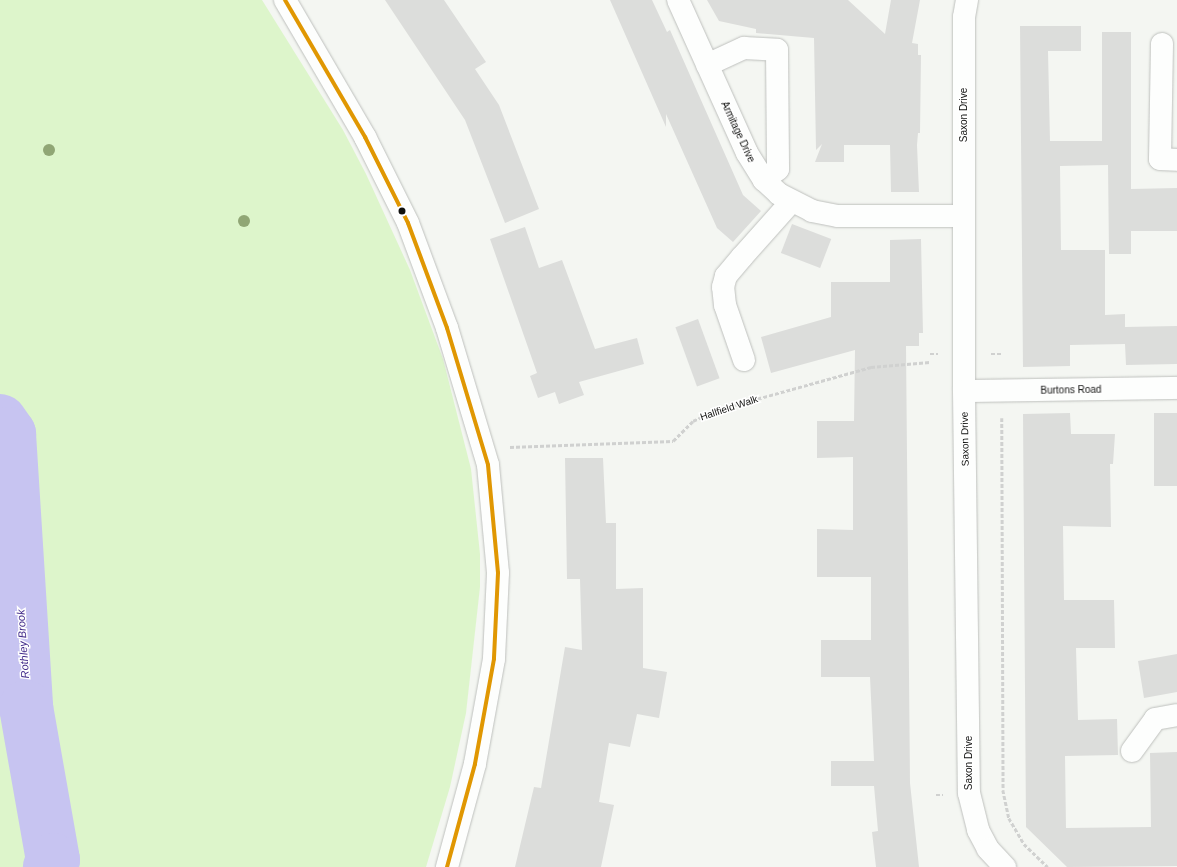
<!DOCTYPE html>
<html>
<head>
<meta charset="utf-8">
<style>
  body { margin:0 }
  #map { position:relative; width:1177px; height:867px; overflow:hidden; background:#f4f6f2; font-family:Helvetica,sans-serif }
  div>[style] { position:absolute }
  .green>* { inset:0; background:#ddf5cb }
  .river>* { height:54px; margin:-27px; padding:0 27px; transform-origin:27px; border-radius:27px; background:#c7c4f1 }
  .building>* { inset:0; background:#dcdddb; transform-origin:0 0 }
  .path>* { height:2.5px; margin-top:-1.25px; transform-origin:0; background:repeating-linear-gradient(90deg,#d0d1d0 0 4px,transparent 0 6px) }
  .roads { filter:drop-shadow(0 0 1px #bec0bd) drop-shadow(0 0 1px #bec0bd) }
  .minor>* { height:22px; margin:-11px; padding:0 11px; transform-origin:11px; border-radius:11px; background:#fdfefd }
  .bus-1>* { height:4px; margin:-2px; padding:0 2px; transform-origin:2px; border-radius:2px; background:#e09702 }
  .trees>* { width:12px; height:12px; margin:-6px; border-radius:50%; background:#90a675 }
  .dots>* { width:11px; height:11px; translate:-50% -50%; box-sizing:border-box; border:2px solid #fff; border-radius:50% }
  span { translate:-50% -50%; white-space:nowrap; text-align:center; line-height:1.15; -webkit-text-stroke:3px #fff; paint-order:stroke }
  .street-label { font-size:10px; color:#10110f }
  .water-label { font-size:11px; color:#422b8a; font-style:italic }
</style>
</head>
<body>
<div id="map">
  <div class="green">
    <div style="clip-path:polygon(0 0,262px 0,343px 130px,366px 174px,410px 270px,443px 359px,471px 469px,480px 554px,480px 587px,466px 713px,450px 787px,426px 867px,0 867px)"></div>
  </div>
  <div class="river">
    <div style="left:0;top:421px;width:16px;rotate:55deg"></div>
    <div style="left:9px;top:434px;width:274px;rotate:86.4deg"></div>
    <div style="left:26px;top:707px;width:155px;rotate:80deg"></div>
    <div style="left:53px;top:860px;width:8px;rotate:113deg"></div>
  </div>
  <div class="building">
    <div style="clip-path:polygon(385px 0,444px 0,486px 62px,475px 69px,499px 105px,539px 209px,505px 223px,465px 120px)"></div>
    <div style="clip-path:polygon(610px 0,652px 0,667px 32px,670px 30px,743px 195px,761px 211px,733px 242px,717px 228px,666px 114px,666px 127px)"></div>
    <div style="clip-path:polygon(707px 0,848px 0,885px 34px,891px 0,920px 0,912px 43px,918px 44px,918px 55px,921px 55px,920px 133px,918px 133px,917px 145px,919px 192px,891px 192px,890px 145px,844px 145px,844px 162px,815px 162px,822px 144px,816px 150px,814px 38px,756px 33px,756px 29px,719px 21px)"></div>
    <div style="clip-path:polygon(1020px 26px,1081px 26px,1081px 51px,1048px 51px,1050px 141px,1102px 141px,1102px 32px,1131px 32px,1131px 189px,1177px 188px,1177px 231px,1131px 231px,1131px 254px,1109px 254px,1108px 165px,1060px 166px,1061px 250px,1105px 250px,1105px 315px,1125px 314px,1125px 327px,1177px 326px,1177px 364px,1126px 365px,1125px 344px,1070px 345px,1070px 366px,1023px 367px)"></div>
    <div style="left:792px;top:224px;width:42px;height:31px;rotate:21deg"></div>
    <div style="clip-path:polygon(525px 227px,539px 268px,562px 260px,595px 349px,637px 338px,644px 364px,579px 382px,584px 395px,559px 404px,555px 392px,538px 398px,530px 376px,537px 373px,490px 239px)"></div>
    <div style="clip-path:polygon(921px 239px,923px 333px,919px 333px,919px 346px,906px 346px,910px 783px,919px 867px,876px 867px,872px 832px,878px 831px,874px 786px,831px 786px,831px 761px,874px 761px,870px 677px,821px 677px,821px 640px,871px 640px,871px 577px,817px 577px,817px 529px,853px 530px,853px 457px,817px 458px,817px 421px,854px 421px,855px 350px,771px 373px,761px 337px,831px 317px,831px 282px,890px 282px,890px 240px)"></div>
    <div style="left:698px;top:319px;width:63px;height:24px;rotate:70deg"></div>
    <div style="clip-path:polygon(1070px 413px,1071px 434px,1115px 434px,1113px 464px,1110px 464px,1111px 527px,1063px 526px,1064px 600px,1114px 600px,1115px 648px,1076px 648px,1078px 720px,1117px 719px,1118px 755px,1065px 756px,1066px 828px,1151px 827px,1150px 753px,1177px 752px,1177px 866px,1067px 867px,1026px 827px,1023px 414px)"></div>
    <div style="left:1154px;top:413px;width:23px;height:73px"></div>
    <div style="clip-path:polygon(565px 458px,603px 458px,606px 523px,616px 523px,616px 589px,643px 588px,643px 668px,667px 672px,659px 718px,637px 714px,630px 747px,609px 743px,599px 802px,614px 805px,601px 867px,515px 867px,534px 787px,541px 788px,565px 647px,582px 650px,580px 579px,567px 579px)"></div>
    <div style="clip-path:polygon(1177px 654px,1177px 692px,1144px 698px,1138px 661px)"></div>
  </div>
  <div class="path">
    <div style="left:930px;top:354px;width:8px"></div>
    <div style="left:991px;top:354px;width:11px"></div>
    <div style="left:1002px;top:418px;width:372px;rotate:89.8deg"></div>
    <div style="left:1003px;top:790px;width:29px;rotate:78deg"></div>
    <div style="left:1009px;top:818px;width:30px;rotate:60deg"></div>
    <div style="left:1024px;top:844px;width:33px;rotate:44deg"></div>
    <div style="left:510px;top:447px;width:163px;rotate:-2.1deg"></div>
    <div style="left:673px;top:441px;width:28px;rotate:-45deg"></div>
    <div style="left:693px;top:421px;width:26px;rotate:-25deg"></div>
    <div style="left:717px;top:410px;width:160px;rotate:-15.6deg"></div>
    <div style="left:871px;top:367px;width:59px;rotate:-4.8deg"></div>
    <div style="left:936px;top:795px;width:7px"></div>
  </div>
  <div class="roads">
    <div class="minor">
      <div style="left:285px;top:0;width:159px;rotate:59.7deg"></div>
      <div style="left:365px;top:137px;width:96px;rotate:63.4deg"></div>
      <div style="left:408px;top:223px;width:112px;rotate:69.6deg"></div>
      <div style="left:447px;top:328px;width:143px;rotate:73.3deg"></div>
      <div style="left:488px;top:465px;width:108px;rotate:84.7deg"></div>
      <div style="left:498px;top:573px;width:86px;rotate:92.7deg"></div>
      <div style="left:494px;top:659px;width:107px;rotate:100.3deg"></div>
      <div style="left:475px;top:764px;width:107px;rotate:105.2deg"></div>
      <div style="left:678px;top:0;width:168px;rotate:65.7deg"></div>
      <div style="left:747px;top:153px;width:32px;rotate:58deg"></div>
      <div style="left:764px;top:180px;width:21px;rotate:43deg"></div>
      <div style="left:779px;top:194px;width:37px;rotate:27deg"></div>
      <div style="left:812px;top:211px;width:26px;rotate:11deg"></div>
      <div style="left:838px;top:216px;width:126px"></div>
      <div style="left:967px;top:0;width:17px;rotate:100deg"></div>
      <div style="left:964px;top:17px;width:374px;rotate:90deg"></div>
      <div style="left:964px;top:391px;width:402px;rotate:89.3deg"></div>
      <div style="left:969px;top:793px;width:38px;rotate:76deg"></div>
      <div style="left:978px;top:830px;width:21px;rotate:62deg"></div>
      <div style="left:988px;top:849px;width:25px;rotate:47deg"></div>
      <div style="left:1162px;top:44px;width:115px;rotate:91deg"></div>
      <div style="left:1160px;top:159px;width:17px;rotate:3deg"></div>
      <div style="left:707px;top:65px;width:41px;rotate:-24.7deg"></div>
      <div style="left:744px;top:48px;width:33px;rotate:3deg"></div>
      <div style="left:777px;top:50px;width:119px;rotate:89.5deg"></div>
      <div style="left:778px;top:169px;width:18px;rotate:142deg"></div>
      <div style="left:744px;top:360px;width:58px;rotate:-109.1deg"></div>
      <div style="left:725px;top:305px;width:18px;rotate:-96deg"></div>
      <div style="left:723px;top:287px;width:11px;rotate:-75deg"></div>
      <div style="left:726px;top:276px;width:25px;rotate:-50deg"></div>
      <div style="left:742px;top:257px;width:74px;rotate:-48.3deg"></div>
      <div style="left:964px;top:391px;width:213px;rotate:-0.8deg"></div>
      <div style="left:1132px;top:751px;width:39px;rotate:-54deg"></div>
      <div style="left:1155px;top:719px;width:22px;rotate:-10deg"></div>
    </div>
  </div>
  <div class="bus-1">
    <div style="left:285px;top:0;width:159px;rotate:59.7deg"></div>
    <div style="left:365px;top:137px;width:96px;rotate:63.4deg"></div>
    <div style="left:408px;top:223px;width:112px;rotate:69.6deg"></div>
    <div style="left:447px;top:328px;width:143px;rotate:73.3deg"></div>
    <div style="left:488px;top:465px;width:108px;rotate:84.7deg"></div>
    <div style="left:498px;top:573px;width:86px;rotate:92.7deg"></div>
    <div style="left:494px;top:659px;width:107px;rotate:100.3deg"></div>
    <div style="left:475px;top:764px;width:107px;rotate:105.2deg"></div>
  </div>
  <div class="trees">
    <div style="left:49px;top:150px"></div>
    <div style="left:244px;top:221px"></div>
  </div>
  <div class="dots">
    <div style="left:402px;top:211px;background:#10110f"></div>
  </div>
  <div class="street-label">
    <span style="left:964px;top:115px;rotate:-90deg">Saxon Drive</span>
    <span style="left:738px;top:132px;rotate:65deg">Armitage Drive</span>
    <span style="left:1071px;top:390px;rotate:-1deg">Burtons Road</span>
    <span style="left:729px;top:408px;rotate:-18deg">Hallfield Walk</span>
    <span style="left:965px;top:439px;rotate:-91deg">Saxon Drive</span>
    <span style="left:969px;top:763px;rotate:-90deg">Saxon Drive</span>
  </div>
  <div class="water-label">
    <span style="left:23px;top:644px;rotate:-94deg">Rothley Brook</span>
  </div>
</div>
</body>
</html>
